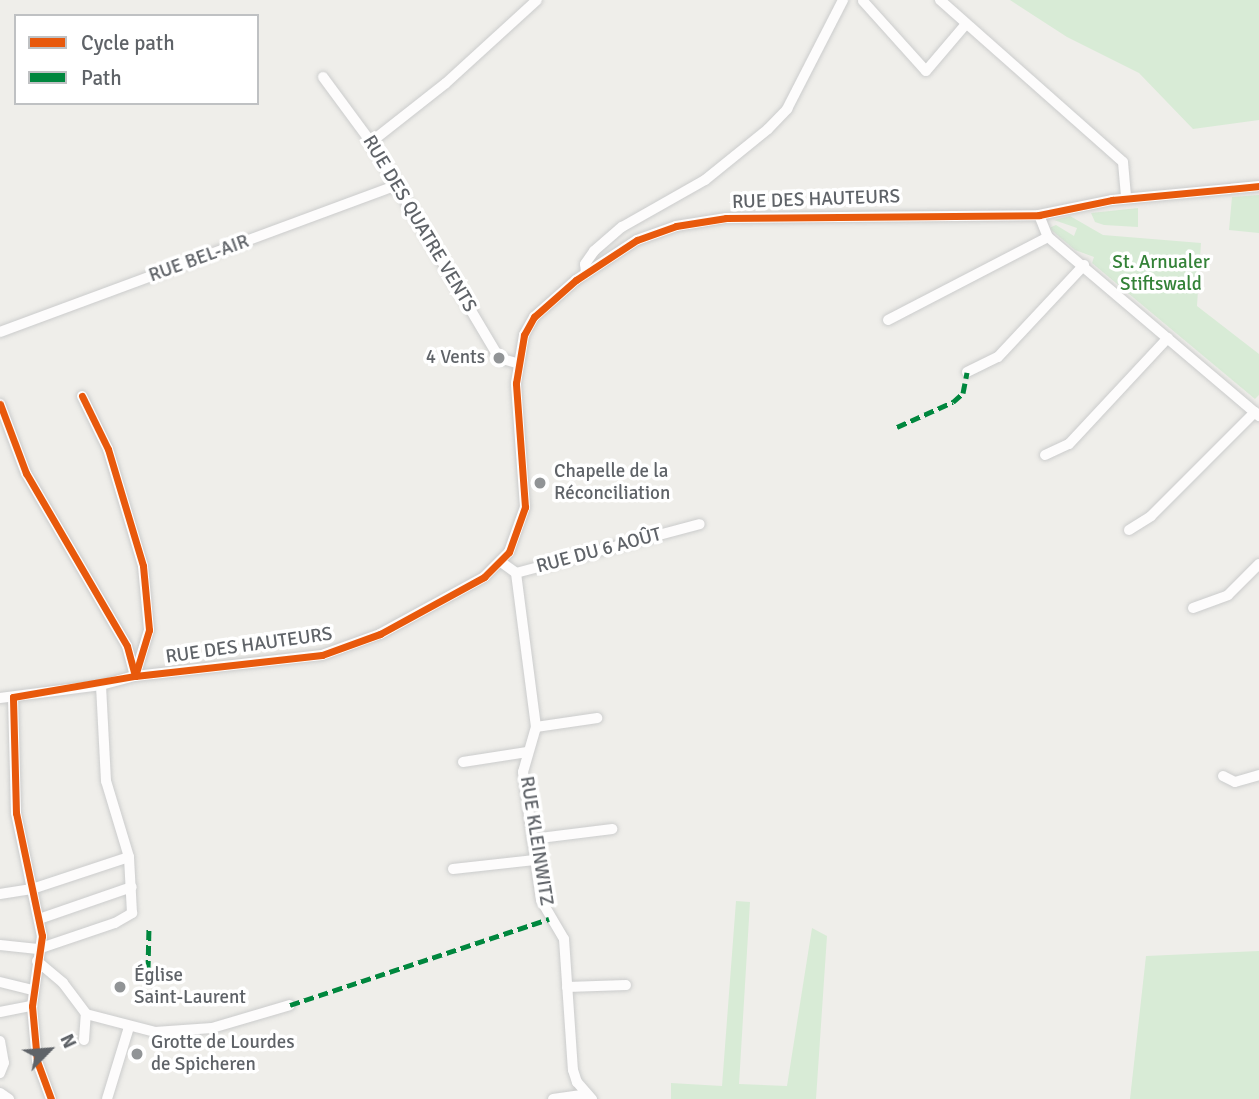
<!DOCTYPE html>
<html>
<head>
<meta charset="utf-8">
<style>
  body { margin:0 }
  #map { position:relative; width:1259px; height:1099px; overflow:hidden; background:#efeeea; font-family:Signika,sans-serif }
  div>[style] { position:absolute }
  .green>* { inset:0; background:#d8ebd6 }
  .roads { filter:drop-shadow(0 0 2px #cbcccc) drop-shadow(0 0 2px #cbcccc) }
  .minor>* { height:10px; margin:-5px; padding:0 5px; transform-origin:5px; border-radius:5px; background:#fdfcfc }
  .quiet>* { height:5px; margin-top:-2.5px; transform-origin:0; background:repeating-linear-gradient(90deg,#00873e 0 10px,transparent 0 15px) }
  .cycleway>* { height:7px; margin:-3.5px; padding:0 3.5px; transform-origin:3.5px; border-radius:3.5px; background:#e8590c }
  .dots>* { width:19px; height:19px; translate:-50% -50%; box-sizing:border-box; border:4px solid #fff; border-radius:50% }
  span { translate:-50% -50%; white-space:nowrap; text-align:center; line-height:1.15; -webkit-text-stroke:7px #fff; paint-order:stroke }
  .street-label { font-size:19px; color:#5f6368 }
  .park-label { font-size:19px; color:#348238 }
  .poi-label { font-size:19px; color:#5f6368 }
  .right { translate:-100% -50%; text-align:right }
  .left { translate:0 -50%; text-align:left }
  .legend { position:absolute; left:14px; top:14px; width:245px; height:91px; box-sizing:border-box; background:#fff; border:2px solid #bfc1c3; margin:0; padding:9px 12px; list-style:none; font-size:21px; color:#5f6368 }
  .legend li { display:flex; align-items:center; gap:14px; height:35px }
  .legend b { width:35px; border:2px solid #bfc1c3 }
  .north { position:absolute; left:14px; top:1015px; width:70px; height:70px; -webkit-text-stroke:5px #fff; paint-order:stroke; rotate:65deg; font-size:19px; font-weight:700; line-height:28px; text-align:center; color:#5f6368 }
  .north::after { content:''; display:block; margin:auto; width:24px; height:32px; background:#5f6368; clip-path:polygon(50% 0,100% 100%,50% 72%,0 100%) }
</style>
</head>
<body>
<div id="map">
  <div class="green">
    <div style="clip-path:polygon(1010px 0,1259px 0,1259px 120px,1193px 129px,1139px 73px,1067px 37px)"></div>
    <div style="clip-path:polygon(1259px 195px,1259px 233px,1229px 230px,1232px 197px)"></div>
    <div style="clip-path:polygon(1138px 208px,1138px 227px,1104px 225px,1095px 222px,1091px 213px)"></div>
    <div style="clip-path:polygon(1070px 216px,1103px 235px,1201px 243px,1197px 306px,1259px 354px,1259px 395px,1255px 399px,1092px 263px,1094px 257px,1075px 250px,1049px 228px,1056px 225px,1074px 236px,1077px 228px,1054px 220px)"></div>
    <div style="clip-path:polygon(736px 901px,750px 902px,739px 1084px,787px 1086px,812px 928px,827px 936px,816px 1099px,671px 1099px,671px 1083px,722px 1086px)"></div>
    <div style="clip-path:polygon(1259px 951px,1259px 1099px,1130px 1099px,1146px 956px)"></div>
  </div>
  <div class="roads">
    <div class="minor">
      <div style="left:940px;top:0;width:244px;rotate:41.5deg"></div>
      <div style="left:1123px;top:162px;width:36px;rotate:85deg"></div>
      <div style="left:863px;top:1px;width:94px;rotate:48deg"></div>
      <div style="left:926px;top:71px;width:62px;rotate:-49.6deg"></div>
      <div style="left:323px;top:77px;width:81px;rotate:53.6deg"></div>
      <div style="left:371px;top:142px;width:251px;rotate:59.3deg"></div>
      <div style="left:499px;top:358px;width:19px;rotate:16deg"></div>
      <div style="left:371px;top:142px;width:95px;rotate:-38.2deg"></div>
      <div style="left:446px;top:83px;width:123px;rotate:-42.4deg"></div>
      <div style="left:1039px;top:215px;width:24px;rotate:68deg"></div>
      <div style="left:1048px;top:237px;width:277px;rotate:40.3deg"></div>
      <div style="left:586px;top:273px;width:9px;rotate:-96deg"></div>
      <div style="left:585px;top:264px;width:16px;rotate:-55deg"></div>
      <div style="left:594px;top:251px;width:37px;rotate:-41deg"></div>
      <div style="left:622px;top:227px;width:95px;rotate:-29.5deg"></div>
      <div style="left:705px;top:180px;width:81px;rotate:-39deg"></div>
      <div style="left:768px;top:129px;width:28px;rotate:-46deg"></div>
      <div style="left:787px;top:109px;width:123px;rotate:-62.8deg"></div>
      <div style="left:888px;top:320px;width:180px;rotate:-27.4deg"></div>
      <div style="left:0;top:332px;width:424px;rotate:-20.3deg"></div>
      <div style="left:967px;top:372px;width:34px;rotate:-26deg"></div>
      <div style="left:998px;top:357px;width:126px;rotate:-46.9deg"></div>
      <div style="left:82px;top:396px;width:59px;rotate:63.9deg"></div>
      <div style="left:108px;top:449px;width:122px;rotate:73.3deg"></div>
      <div style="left:143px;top:566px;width:64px;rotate:84.6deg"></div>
      <div style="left:149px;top:630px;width:48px;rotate:106.9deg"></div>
      <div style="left:0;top:404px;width:74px;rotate:69.4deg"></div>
      <div style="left:26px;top:473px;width:200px;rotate:59.7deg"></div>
      <div style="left:127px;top:646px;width:31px;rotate:75deg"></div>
      <div style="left:1045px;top:455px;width:26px;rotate:-25deg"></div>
      <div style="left:1069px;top:444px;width:145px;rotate:-47deg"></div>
      <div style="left:1129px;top:530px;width:26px;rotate:-32deg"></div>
      <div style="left:1151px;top:516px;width:147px;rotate:-45deg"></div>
      <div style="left:501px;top:562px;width:19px;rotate:36deg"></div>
      <div style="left:516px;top:573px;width:190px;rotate:-14.9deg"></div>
      <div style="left:516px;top:573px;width:155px;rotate:82.6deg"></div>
      <div style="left:536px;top:727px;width:47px;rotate:106.1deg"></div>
      <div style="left:523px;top:772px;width:129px;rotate:82deg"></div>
      <div style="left:541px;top:900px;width:45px;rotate:59.5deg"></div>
      <div style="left:564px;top:939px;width:131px;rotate:86.1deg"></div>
      <div style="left:573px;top:1070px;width:13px;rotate:72deg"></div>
      <div style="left:577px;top:1082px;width:23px;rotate:49deg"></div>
      <div style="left:1193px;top:608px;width:37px;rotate:-20deg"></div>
      <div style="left:1228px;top:595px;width:44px;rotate:-45deg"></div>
      <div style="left:13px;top:697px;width:116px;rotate:88.5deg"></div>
      <div style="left:16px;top:813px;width:126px;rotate:78.1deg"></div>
      <div style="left:42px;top:936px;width:71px;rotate:98.1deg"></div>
      <div style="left:32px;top:1006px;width:55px;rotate:84.8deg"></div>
      <div style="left:37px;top:1061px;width:40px;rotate:69.8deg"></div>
      <div style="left:0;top:698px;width:102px;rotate:-7.3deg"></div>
      <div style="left:101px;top:685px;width:35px;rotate:-15deg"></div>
      <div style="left:135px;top:676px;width:188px;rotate:-6.4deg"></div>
      <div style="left:322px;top:655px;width:62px;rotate:-19.9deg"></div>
      <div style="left:380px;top:634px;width:119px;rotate:-28.7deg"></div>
      <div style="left:484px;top:577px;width:35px;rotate:-45deg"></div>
      <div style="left:509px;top:552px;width:48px;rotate:-70.4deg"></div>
      <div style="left:525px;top:507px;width:124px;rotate:-94.2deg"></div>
      <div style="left:516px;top:383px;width:49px;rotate:-80.5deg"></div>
      <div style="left:524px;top:335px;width:21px;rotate:-61deg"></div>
      <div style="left:534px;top:317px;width:56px;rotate:-41.4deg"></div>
      <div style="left:576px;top:280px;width:73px;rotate:-33.3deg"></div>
      <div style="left:637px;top:240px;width:41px;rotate:-19.7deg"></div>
      <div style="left:676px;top:226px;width:51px;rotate:-9.1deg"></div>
      <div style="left:726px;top:218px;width:313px;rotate:-0.5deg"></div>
      <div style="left:1039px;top:215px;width:75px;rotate:-11.6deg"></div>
      <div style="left:1112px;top:200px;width:148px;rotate:-5.4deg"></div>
      <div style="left:536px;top:727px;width:62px;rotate:-8.4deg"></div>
      <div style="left:463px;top:762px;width:65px;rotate:-8.9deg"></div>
      <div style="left:1223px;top:776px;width:13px;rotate:27deg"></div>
      <div style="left:1235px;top:782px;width:25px;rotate:-16deg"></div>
      <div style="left:532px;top:839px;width:81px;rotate:-7.1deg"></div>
      <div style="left:453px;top:869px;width:82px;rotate:-6.3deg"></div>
      <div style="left:0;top:894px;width:32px;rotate:-9deg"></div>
      <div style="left:32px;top:889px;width:102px;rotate:-18.3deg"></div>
      <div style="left:39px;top:919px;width:98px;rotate:-19deg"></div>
      <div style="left:0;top:945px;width:38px;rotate:6deg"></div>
      <div style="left:38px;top:949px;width:81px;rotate:-18.7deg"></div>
      <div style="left:115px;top:923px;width:20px;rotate:-30deg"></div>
      <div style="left:132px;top:913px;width:56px;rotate:-93.1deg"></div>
      <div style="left:129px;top:857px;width:79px;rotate:-106.8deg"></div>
      <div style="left:106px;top:781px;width:96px;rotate:-93deg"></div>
      <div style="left:37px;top:961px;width:34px;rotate:40deg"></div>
      <div style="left:63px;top:983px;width:39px;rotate:53deg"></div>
      <div style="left:86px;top:1014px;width:71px;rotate:14.6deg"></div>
      <div style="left:155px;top:1032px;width:57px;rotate:-4deg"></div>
      <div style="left:212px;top:1028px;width:81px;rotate:-16.4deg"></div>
      <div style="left:0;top:982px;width:34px;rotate:14deg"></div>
      <div style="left:567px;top:987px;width:59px;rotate:-1.9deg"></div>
      <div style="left:0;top:1012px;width:33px;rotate:-11deg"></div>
      <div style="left:84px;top:1040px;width:26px;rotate:-86deg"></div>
      <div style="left:0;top:1041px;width:22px;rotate:80deg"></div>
      <div style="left:4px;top:1063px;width:11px;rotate:112deg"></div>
      <div style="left:0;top:1093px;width:11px;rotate:34deg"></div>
      <div style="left:107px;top:1099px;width:75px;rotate:-73deg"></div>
      <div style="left:553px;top:1099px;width:34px;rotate:-8deg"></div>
    </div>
  </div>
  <div class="quiet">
    <div style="left:897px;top:427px;width:61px;rotate:-24.1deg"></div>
    <div style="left:953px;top:402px;width:13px;rotate:-42deg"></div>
    <div style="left:963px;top:393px;width:21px;rotate:-79deg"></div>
    <div style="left:148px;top:970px;width:43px;rotate:-88.7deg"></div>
    <div style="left:290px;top:1005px;width:273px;rotate:-18.4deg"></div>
  </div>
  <div class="cycleway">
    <div style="left:82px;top:396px;width:59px;rotate:63.9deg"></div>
    <div style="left:108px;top:449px;width:122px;rotate:73.3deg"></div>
    <div style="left:143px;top:566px;width:64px;rotate:84.6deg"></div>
    <div style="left:149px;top:630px;width:48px;rotate:106.9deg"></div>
    <div style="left:0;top:404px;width:74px;rotate:69.4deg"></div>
    <div style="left:26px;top:473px;width:200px;rotate:59.7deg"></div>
    <div style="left:127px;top:646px;width:31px;rotate:75deg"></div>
    <div style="left:51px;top:1099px;width:40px;rotate:-110.2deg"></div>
    <div style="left:37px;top:1061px;width:55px;rotate:-95.2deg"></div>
    <div style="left:32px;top:1006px;width:71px;rotate:-81.9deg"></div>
    <div style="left:42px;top:936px;width:126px;rotate:-101.9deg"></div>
    <div style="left:16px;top:813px;width:116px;rotate:-91.5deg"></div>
    <div style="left:13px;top:697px;width:124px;rotate:-9.8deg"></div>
    <div style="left:135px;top:676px;width:188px;rotate:-6.4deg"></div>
    <div style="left:322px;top:655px;width:62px;rotate:-19.9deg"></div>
    <div style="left:380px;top:634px;width:119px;rotate:-28.7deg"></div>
    <div style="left:484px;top:577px;width:35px;rotate:-45deg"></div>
    <div style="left:509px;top:552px;width:48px;rotate:-70.4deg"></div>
    <div style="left:525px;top:507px;width:124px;rotate:-94.2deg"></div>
    <div style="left:516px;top:383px;width:49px;rotate:-80.5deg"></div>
    <div style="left:524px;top:335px;width:21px;rotate:-61deg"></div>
    <div style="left:534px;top:317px;width:56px;rotate:-41.4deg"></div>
    <div style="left:576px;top:280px;width:73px;rotate:-33.3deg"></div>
    <div style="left:637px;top:240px;width:41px;rotate:-19.7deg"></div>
    <div style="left:676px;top:226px;width:51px;rotate:-9.1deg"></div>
    <div style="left:726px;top:218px;width:313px;rotate:-0.5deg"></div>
    <div style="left:1039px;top:215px;width:75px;rotate:-11.6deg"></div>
    <div style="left:1112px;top:200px;width:148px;rotate:-5.4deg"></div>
  </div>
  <div class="dots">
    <div style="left:499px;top:358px;background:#919496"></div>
    <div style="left:540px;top:483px;background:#919496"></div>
    <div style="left:120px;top:987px;background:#919496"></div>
    <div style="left:137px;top:1054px;background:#919496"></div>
  </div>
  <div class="street-label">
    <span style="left:816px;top:200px;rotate:-2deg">RUE DES HAUTEURS</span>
    <span style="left:419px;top:224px;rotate:59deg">RUE DES QUATRE VENTS</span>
    <span style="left:199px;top:259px;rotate:-20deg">RUE BEL-AIR</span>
    <span style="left:599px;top:551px;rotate:-15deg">RUE DU 6 AOÛT</span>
    <span style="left:249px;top:646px;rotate:-8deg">RUE DES HAUTEURS</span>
    <span style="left:536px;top:841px;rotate:81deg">RUE KLEINWITZ</span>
  </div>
  <div class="park-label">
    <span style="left:1161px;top:274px">St. Arnualer<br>Stiftswald</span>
  </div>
  <div class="poi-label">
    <span class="right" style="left:485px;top:358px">4 Vents</span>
    <span class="left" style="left:554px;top:483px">Chapelle de la<br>Réconciliation</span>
    <span class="left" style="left:134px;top:987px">Église<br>Saint-Laurent</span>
    <span class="left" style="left:151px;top:1054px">Grotte de Lourdes<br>de Spicheren</span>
  </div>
  <ul class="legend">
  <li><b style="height:9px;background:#e8590c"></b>Cycle path</li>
  <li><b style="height:9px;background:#00873e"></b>Path</li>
  </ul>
  <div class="north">N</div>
</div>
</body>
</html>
